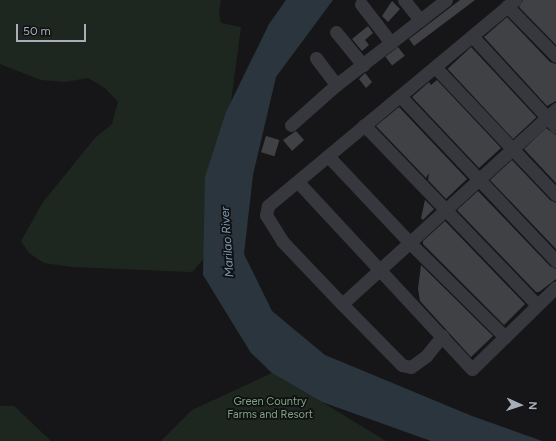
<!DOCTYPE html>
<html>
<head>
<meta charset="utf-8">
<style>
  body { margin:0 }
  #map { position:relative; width:556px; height:441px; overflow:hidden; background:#161618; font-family:Figtree,sans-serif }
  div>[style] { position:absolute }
  .green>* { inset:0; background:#1e271f }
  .water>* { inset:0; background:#2b353d }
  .building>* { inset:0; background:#404145; transform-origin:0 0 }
  .minor>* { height:13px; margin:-6.5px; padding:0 6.5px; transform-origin:6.5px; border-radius:6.5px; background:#37383e }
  span { translate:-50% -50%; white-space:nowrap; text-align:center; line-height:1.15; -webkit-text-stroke:3.5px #111113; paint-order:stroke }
  .park-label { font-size:11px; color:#7da581 }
  .water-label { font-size:12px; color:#7d9ab6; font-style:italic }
  .north { position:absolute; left:500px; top:385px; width:40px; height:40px; -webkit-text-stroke:3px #111113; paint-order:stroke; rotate:93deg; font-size:11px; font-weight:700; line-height:16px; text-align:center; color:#a7adb9 }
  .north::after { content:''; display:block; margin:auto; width:14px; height:18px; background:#a7adb9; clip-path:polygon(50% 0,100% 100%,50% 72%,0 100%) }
  .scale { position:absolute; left:16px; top:24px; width:70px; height:18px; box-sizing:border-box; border:2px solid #a7adb9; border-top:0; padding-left:5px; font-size:12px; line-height:14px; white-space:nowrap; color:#a7adb9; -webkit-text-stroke:3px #111113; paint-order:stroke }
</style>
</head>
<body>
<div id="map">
  <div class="green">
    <div style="clip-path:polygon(0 0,221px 0,219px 13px,221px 23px,241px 27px,211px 250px,192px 272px,72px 267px,44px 263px,29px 253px,21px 241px,43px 202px,95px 138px,112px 124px,118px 102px,105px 88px,88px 78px,65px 82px,41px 80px,0 64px)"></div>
    <div style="clip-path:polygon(272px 373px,322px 402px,386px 441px,161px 441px,192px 410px)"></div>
    <div style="clip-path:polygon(0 406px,14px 406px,51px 441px,0 441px)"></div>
  </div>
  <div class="water">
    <div style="clip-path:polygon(286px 0,333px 0,276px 77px,253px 175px,244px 254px,272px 311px,325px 355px,472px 416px,542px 441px,431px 441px,322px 402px,272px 373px,251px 353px,203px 275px,205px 177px,226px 112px,269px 24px)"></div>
  </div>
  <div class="building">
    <div style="clip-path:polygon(460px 0,475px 0,414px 46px,409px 39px)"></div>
    <div style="clip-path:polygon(523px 0,556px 0,556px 45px,519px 7px)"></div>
    <div style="clip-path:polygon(392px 1px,400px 9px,388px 22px,382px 16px)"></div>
    <div style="clip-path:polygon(507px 17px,550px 62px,556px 64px,556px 101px,547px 106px,484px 37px)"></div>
    <div style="clip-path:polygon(368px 26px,373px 33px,365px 40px,369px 45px,362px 51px,352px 39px)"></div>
    <div style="left:398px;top:47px;width:11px;height:16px;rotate:52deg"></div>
    <div style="left:471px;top:47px;width:96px;height:32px;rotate:47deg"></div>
    <div style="clip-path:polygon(365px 73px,372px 82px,366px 88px,359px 79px)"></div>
    <div style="clip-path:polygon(437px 80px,501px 148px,479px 168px,412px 97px,429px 82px,431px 85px)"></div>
    <div style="clip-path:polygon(399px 107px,467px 179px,446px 199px,428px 180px,429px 173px,426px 178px,376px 126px)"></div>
    <div style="clip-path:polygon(546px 128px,556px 135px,556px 183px,524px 149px)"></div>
    <div style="clip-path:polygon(296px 131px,304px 140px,292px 151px,283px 140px)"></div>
    <div style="left:266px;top:136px;width:14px;height:17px;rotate:17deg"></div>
    <div style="clip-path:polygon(512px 160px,550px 200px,556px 203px,556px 249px,490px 180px)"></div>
    <div style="clip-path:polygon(478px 191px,550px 266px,556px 269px,556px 279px,539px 292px,536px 292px,457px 210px)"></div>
    <div style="clip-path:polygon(425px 200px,434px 209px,423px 220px,421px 218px)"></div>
    <div style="clip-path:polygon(445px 221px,525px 304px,504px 325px,423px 244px,423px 241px)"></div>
    <div style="clip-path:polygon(421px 265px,493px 336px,471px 357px,420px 301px,418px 289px)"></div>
  </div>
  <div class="minor">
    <div style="left:404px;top:0;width:26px;rotate:51deg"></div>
    <div style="left:515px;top:0;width:322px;rotate:140.2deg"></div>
    <div style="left:268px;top:206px;width:9px;rotate:103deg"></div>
    <div style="left:266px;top:215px;width:31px;rotate:58deg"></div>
    <div style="left:282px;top:241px;width:87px;rotate:46.4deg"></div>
    <div style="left:342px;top:304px;width:290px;rotate:-42.3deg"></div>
    <div style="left:361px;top:4px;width:49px;rotate:52.4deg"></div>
    <div style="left:507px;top:6px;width:70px;rotate:45.6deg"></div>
    <div style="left:336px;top:32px;width:43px;rotate:50.7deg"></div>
    <div style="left:472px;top:36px;width:124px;rotate:47.3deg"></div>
    <div style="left:316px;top:58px;width:34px;rotate:53deg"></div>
    <div style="left:435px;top:67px;width:176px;rotate:46.6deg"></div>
    <div style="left:400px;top:96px;width:227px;rotate:46.6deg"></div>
    <div style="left:291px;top:125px;width:60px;rotate:-41.6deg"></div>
    <div style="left:336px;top:85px;width:139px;rotate:-37.7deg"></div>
    <div style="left:364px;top:125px;width:250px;rotate:46.1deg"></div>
    <div style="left:328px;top:156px;width:121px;rotate:46.7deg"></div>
    <div style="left:411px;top:244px;width:132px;rotate:44.7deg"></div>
    <div style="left:298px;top:182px;width:255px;rotate:47.1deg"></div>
    <div style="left:472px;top:369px;width:117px;rotate:-44.3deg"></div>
    <div style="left:342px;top:304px;width:86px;rotate:45.5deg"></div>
    <div style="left:402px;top:365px;width:9px;rotate:13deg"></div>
    <div style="left:411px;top:367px;width:19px;rotate:-36deg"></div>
    <div style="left:426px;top:356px;width:26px;rotate:-51deg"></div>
  </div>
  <div class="park-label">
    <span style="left:270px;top:409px">Green Country<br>Farms and Resort</span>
  </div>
  <div class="water-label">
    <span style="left:228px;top:242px;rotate:-94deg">Marilao River</span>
  </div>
  <div class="north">N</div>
  <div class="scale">50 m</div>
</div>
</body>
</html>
